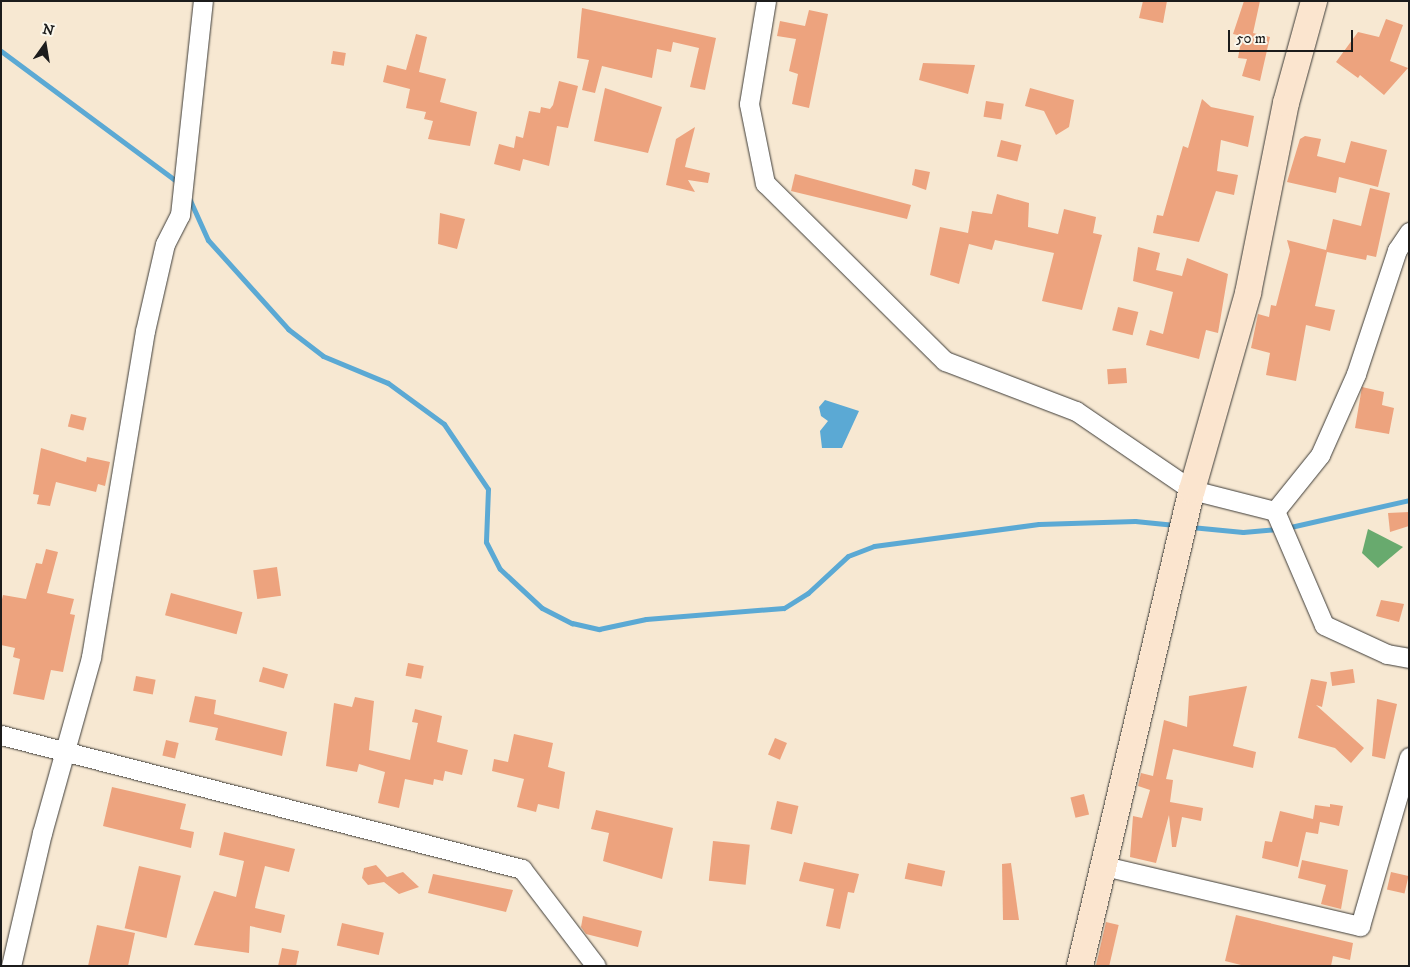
<!DOCTYPE html>
<html>
<head>
<meta charset="utf-8">
<style>
  body { margin:0 }
  #map { position:relative; width:1410px; height:967px; overflow:hidden; background:#f7e8d2; font-family:"IM FELL DW Pica",serif }
  div>[style] { position:absolute }
  .forest>* { inset:0; background:#68aa6e }
  .water>* { inset:0; background:#5ba9d4 }
  .stream>* { height:5px; margin:-2.5px; padding:0 2.5px; transform-origin:2.5px; border-radius:2.5px; background:#5ba9d4 }
  .building>* { inset:0; background:#eda37e; transform-origin:0 0 }
  .roads { filter:drop-shadow(0 0 1px #3d3b37) drop-shadow(0 0 1px #3d3b37) }
  .street>* { height:19px; margin:-9.5px; padding:0 9.5px; transform-origin:9.5px; border-radius:9.5px; background:#fff }
  .secondary>* { height:26px; margin:-13px; padding:0 13px; transform-origin:13px; border-radius:13px; background:#fbe5cf }
  span { translate:-50% -50%; white-space:nowrap; text-align:center; line-height:1.15; -webkit-text-stroke:4px #fbf7ec; paint-order:stroke }
  .frame { position:absolute; inset:0; border:2px solid #1c1c1c; pointer-events:none }
  .north { position:absolute; left:20px; top:20px; width:50px; height:50px; -webkit-text-stroke:4px #fbf7ec; paint-order:stroke; rotate:13deg; font-size:14px; font-weight:700; line-height:20px; text-align:center; color:#1c1c1c }
  .north::after { content:''; display:block; margin:auto; width:18px; height:22px; background:#1c1c1c; clip-path:polygon(50% 0,100% 100%,50% 72%,0 100%) }
  .scale { position:absolute; left:1228px; top:30px; width:125px; height:22px; box-sizing:border-box; border:2px solid #1c1c1c; border-top:0; padding-left:6px; font-size:15px; line-height:18px; white-space:nowrap; color:#1c1c1c; -webkit-text-stroke:4px #fbf7ec; paint-order:stroke }
</style>
</head>
<body>
<div id="map">
  <div class="forest">
    <div style="clip-path:polygon(1368px 529px,1403px 547px,1378px 568px,1362px 553px)"></div>
  </div>
  <div class="water">
    <div style="clip-path:polygon(825px 400px,859px 411px,842px 448px,822px 448px,820px 431px,828px 421px,821px 416px,819px 407px)"></div>
  </div>
  <div class="stream">
    <div style="left:1px;top:51px;width:222px;rotate:36.6deg"></div>
    <div style="left:189px;top:198px;width:46px;rotate:65.7deg"></div>
    <div style="left:208px;top:240px;width:120px;rotate:48deg"></div>
    <div style="left:288px;top:329px;width:44px;rotate:37.6deg"></div>
    <div style="left:323px;top:356px;width:70px;rotate:22.6deg"></div>
    <div style="left:388px;top:383px;width:69px;rotate:36.2deg"></div>
    <div style="left:444px;top:424px;width:78px;rotate:55.9deg"></div>
    <div style="left:488px;top:489px;width:53px;rotate:92.2deg"></div>
    <div style="left:486px;top:542px;width:30px;rotate:63deg"></div>
    <div style="left:500px;top:569px;width:57px;rotate:42.9deg"></div>
    <div style="left:542px;top:608px;width:34px;rotate:27deg"></div>
    <div style="left:572px;top:623px;width:28px;rotate:13deg"></div>
    <div style="left:599px;top:629px;width:48px;rotate:-12deg"></div>
    <div style="left:646px;top:619px;width:138px;rotate:-4.6deg"></div>
    <div style="left:784px;top:608px;width:28px;rotate:-32deg"></div>
    <div style="left:808px;top:593px;width:54px;rotate:-42.8deg"></div>
    <div style="left:848px;top:556px;width:28px;rotate:-21deg"></div>
    <div style="left:874px;top:546px;width:166px;rotate:-7.6deg"></div>
    <div style="left:1039px;top:524px;width:96px;rotate:-1.8deg"></div>
    <div style="left:1135px;top:521px;width:40px;rotate:5.7deg"></div>
    <div style="left:1191px;top:527px;width:52px;rotate:5.5deg"></div>
    <div style="left:1243px;top:532px;width:34px;rotate:-5deg"></div>
    <div style="left:1286px;top:528px;width:126px;rotate:-12.8deg"></div>
  </div>
  <div class="building">
    <div style="clip-path:polygon(1143px 1px,1167px 1px,1163px 23px,1139px 18px)"></div>
    <div style="clip-path:polygon(1244px 1px,1260px 1px,1253px 33px,1270px 37px,1260px 81px,1242px 76px,1247px 59px,1238px 58px,1242px 36px,1233px 34px)"></div>
    <div style="clip-path:polygon(582px 8px,716px 38px,705px 90px,690px 87px,699px 48px,673px 42px,671px 52px,657px 49px,652px 78px,602px 66px,595px 93px,582px 90px,589px 60px,577px 58px)"></div>
    <div style="clip-path:polygon(809px 10px,828px 14px,809px 108px,792px 104px,798px 74px,789px 71px,796px 39px,777px 36px,780px 21px,805px 26px)"></div>
    <div style="clip-path:polygon(1386px 19px,1403px 25px,1390px 61px,1408px 68px,1384px 95px,1360px 75px,1358px 78px,1336px 62px,1358px 32px,1379px 37px)"></div>
    <div style="clip-path:polygon(416px 34px,427px 37px,419px 72px,446px 79px,440px 102px,477px 112px,470px 146px,428px 139px,433px 121px,424px 119px,426px 112px,406px 108px,410px 89px,383px 82px,387px 65px,406px 70px)"></div>
    <div style="left:333px;top:51px;width:13px;height:13px;rotate:9deg"></div>
    <div style="clip-path:polygon(923px 63px,975px 65px,968px 94px,919px 80px)"></div>
    <div style="clip-path:polygon(559px 81px,578px 86px,568px 128px,557px 126px,549px 166px,523px 159px,520px 171px,494px 164px,499px 144px,514px 148px,516px 136px,523px 138px,529px 111px,540px 113px,541px 107px,550px 109px,553px 105px)"></div>
    <div style="clip-path:polygon(605px 88px,662px 107px,648px 153px,594px 141px)"></div>
    <div style="clip-path:polygon(1030px 88px,1074px 100px,1069px 127px,1056px 135px,1044px 111px,1025px 106px)"></div>
    <div style="clip-path:polygon(1202px 99px,1211px 107px,1254px 116px,1248px 147px,1221px 140px,1217px 171px,1238px 175px,1234px 195px,1216px 191px,1199px 242px,1153px 233px,1157px 215px,1163px 216px,1183px 146px,1188px 148px)"></div>
    <div style="left:986px;top:101px;width:18px;height:16px;rotate:9deg"></div>
    <div style="clip-path:polygon(695px 127px,685px 167px,710px 173px,708px 183px,688px 180px,695px 192px,666px 185px,676px 139px)"></div>
    <div style="clip-path:polygon(1305px 136px,1321px 139px,1317px 156px,1345px 163px,1351px 141px,1387px 150px,1378px 187px,1339px 177px,1336px 193px,1287px 182px,1300px 139px)"></div>
    <div style="left:1001px;top:140px;width:21px;height:17px;rotate:14deg"></div>
    <div style="clip-path:polygon(915px 169px,930px 172px,926px 190px,912px 185px)"></div>
    <div style="clip-path:polygon(795px 174px,911px 205px,907px 219px,791px 191px)"></div>
    <div style="clip-path:polygon(1370px 188px,1390px 193px,1376px 257px,1367px 255px,1366px 260px,1327px 252px,1315px 306px,1335px 310px,1330px 331px,1306px 325px,1296px 381px,1266px 375px,1270px 353px,1251px 348px,1258px 314px,1269px 317px,1271px 305px,1276px 306px,1290px 251px,1287px 240px,1326px 250px,1333px 219px,1361px 226px)"></div>
    <div style="clip-path:polygon(997px 194px,1029px 203px,1028px 227px,1058px 234px,1064px 209px,1096px 217px,1093px 233px,1102px 235px,1082px 310px,1042px 301px,1054px 253px,995px 240px,992px 250px,969px 244px,959px 284px,930px 275px,940px 227px,968px 233px,972px 211px,992px 214px)"></div>
    <div style="clip-path:polygon(440px 213px,465px 219px,457px 249px,438px 244px)"></div>
    <div style="clip-path:polygon(1138px 247px,1160px 253px,1156px 270px,1182px 276px,1187px 258px,1228px 274px,1218px 333px,1206px 330px,1199px 359px,1146px 345px,1150px 330px,1163px 334px,1173px 292px,1133px 281px)"></div>
    <div style="left:1118px;top:307px;width:21px;height:24px;rotate:14deg"></div>
    <div style="left:1126px;top:368px;width:15px;height:19px;rotate:86deg"></div>
    <div style="clip-path:polygon(1362px 387px,1384px 392px,1382px 405px,1394px 408px,1389px 434px,1355px 428px)"></div>
    <div style="left:71px;top:414px;width:16px;height:13px;rotate:14deg"></div>
    <div style="clip-path:polygon(41px 448px,86px 462px,87px 457px,110px 462px,105px 486px,98px 484px,96px 492px,56px 482px,50px 506px,37px 504px,39px 495px,33px 494px)"></div>
    <div style="clip-path:polygon(1409px 512px,1409px 526px,1390px 532px,1388px 513px)"></div>
    <div style="clip-path:polygon(46px 549px,58px 552px,47px 593px,74px 599px,70px 614px,75px 615px,63px 672px,51px 670px,44px 700px,13px 694px,20px 659px,13px 657px,15px 648px,1px 645px,1px 604px,3px 595px,26px 599px,36px 563px,42px 564px)"></div>
    <div style="left:277px;top:567px;width:29px;height:24px;rotate:82deg"></div>
    <div style="left:171px;top:593px;width:74px;height:23px;rotate:15deg"></div>
    <div style="clip-path:polygon(1381px 600px,1404px 604px,1399px 622px,1376px 616px)"></div>
    <div style="left:408px;top:663px;width:16px;height:13px;rotate:11deg"></div>
    <div style="left:263px;top:667px;width:26px;height:15px;rotate:16deg"></div>
    <div style="left:1353px;top:669px;width:14px;height:23px;rotate:82deg"></div>
    <div style="left:136px;top:676px;width:20px;height:15px;rotate:11deg"></div>
    <div style="clip-path:polygon(1311px 679px,1327px 682px,1322px 707px,1316px 705px,1364px 748px,1351px 763px,1335px 748px,1298px 738px)"></div>
    <div style="clip-path:polygon(1247px 686px,1233px 746px,1256px 752px,1253px 768px,1173px 749px,1166px 779px,1173px 780px,1170px 802px,1203px 808px,1201px 821px,1182px 817px,1176px 847px,1172px 847px,1169px 815px,1156px 863px,1130px 857px,1133px 816px,1142px 818px,1150px 790px,1138px 786px,1141px 773px,1153px 776px,1164px 720px,1187px 727px,1189px 696px)"></div>
    <div style="clip-path:polygon(195px 696px,216px 700px,214px 714px,287px 732px,282px 756px,215px 740px,218px 728px,189px 722px)"></div>
    <div style="clip-path:polygon(355px 697px,374px 701px,369px 750px,410px 760px,418px 723px,412px 722px,415px 709px,442px 716px,437px 742px,468px 750px,462px 775px,445px 771px,443px 781px,434px 779px,433px 785px,405px 779px,399px 808px,378px 803px,385px 772px,359px 764px,357px 772px,326px 766px,334px 703px,352px 707px)"></div>
    <div style="clip-path:polygon(1377px 699px,1397px 704px,1385px 759px,1372px 756px)"></div>
    <div style="clip-path:polygon(514px 734px,553px 743px,548px 767px,565px 772px,559px 809px,538px 804px,536px 812px,517px 807px,524px 779px,492px 771px,494px 759px,508px 762px)"></div>
    <div style="left:775px;top:738px;width:13px;height:18px;rotate:23deg"></div>
    <div style="left:166px;top:740px;width:13px;height:16px;rotate:13deg"></div>
    <div style="clip-path:polygon(112px 787px,186px 804px,180px 829px,194px 832px,191px 848px,103px 826px)"></div>
    <div style="left:1084px;top:794px;width:21px;height:14px;rotate:76deg"></div>
    <div style="left:777px;top:801px;width:22px;height:29px;rotate:13deg"></div>
    <div style="clip-path:polygon(1330px 804px,1343px 806px,1339px 826px,1320px 822px,1318px 834px,1306px 832px,1298px 867px,1262px 858px,1265px 841px,1272px 842px,1280px 811px,1313px 819px,1315px 805px,1330px 807px)"></div>
    <div style="clip-path:polygon(596px 810px,673px 828px,662px 879px,603px 861px,609px 833px,591px 829px)"></div>
    <div style="clip-path:polygon(224px 832px,295px 849px,289px 872px,265px 866px,256px 902px,255px 908px,285px 915px,281px 933px,250px 926px,249px 953px,194px 945px,214px 891px,236px 897px,244px 861px,219px 855px)"></div>
    <div style="left:713px;top:841px;width:37px;height:40px;rotate:6deg"></div>
    <div style="clip-path:polygon(1302px 860px,1348px 870px,1341px 909px,1321px 904px,1326px 885px,1298px 878px)"></div>
    <div style="clip-path:polygon(804px 862px,859px 874px,854px 893px,848px 892px,840px 929px,826px 926px,834px 889px,799px 881px)"></div>
    <div style="left:908px;top:863px;width:38px;height:16px;rotate:12deg"></div>
    <div style="clip-path:polygon(1011px 863px,1019px 920px,1003px 920px,1002px 864px)"></div>
    <div style="clip-path:polygon(376px 865px,387px 877px,403px 872px,419px 887px,399px 894px,384px 882px,368px 885px,362px 878px,364px 868px)"></div>
    <div style="left:139px;top:866px;width:43px;height:64px;rotate:13deg"></div>
    <div style="left:1391px;top:872px;width:18px;height:18px;rotate:13deg"></div>
    <div style="clip-path:polygon(433px 874px,513px 890px,506px 912px,428px 893px)"></div>
    <div style="clip-path:polygon(1236px 915px,1353px 943px,1350px 960px,1333px 956px,1331px 966px,1245px 966px,1225px 961px)"></div>
    <div style="clip-path:polygon(583px 916px,642px 931px,638px 947px,586px 934px,581px 927px)"></div>
    <div style="left:1106px;top:922px;width:13px;height:45px;rotate:13deg"></div>
    <div style="left:342px;top:923px;width:43px;height:23px;rotate:13deg"></div>
    <div style="clip-path:polygon(97px 925px,135px 933px,128px 966px,88px 966px)"></div>
    <div style="clip-path:polygon(282px 948px,299px 951px,296px 966px,278px 966px)"></div>
  </div>
  <div class="roads">
    <div class="street">
      <div style="left:766px;top:1px;width:104px;rotate:99.4deg"></div>
      <div style="left:749px;top:104px;width:81px;rotate:78.6deg"></div>
      <div style="left:765px;top:183px;width:253px;rotate:44.7deg"></div>
      <div style="left:945px;top:361px;width:140px;rotate:20.9deg"></div>
      <div style="left:1076px;top:411px;width:140px;rotate:34.3deg"></div>
      <div style="left:1192px;top:490px;width:86px;rotate:14.2deg"></div>
      <div style="left:1275px;top:511px;width:124px;rotate:66.7deg"></div>
      <div style="left:1324px;top:625px;width:69px;rotate:24.7deg"></div>
      <div style="left:1387px;top:654px;width:22px;rotate:10deg"></div>
      <div style="left:1275px;top:511px;width:72px;rotate:-51.2deg"></div>
      <div style="left:1320px;top:455px;width:89px;rotate:-66deg"></div>
      <div style="left:1356px;top:374px;width:131px;rotate:-71.7deg"></div>
      <div style="left:1397px;top:250px;width:22px;rotate:-56deg"></div>
      <div style="left:1px;top:735px;width:538px;rotate:14.42deg"></div>
      <div style="left:522px;top:869px;width:122px;rotate:52.7deg"></div>
      <div style="left:1104px;top:866px;width:263px;rotate:13.2deg"></div>
      <div style="left:1360px;top:926px;width:176px;rotate:-73.8deg"></div>
      <div style="left:11px;top:966px;width:137px;rotate:-76.9deg"></div>
      <div style="left:42px;top:833px;width:183px;rotate:-74.4deg"></div>
      <div style="left:91px;top:657px;width:330px;rotate:-80.6deg"></div>
      <div style="left:145px;top:331px;width:89px;rotate:-77.1deg"></div>
      <div style="left:165px;top:244px;width:33px;rotate:-63deg"></div>
      <div style="left:180px;top:215px;width:215px;rotate:-83.9deg"></div>
    </div>
    <div class="secondary">
      <div style="left:1080px;top:966px;width:489px;rotate:-76.8deg"></div>
      <div style="left:1192px;top:490px;width:205px;rotate:-74.1deg"></div>
      <div style="left:1248px;top:293px;width:194px;rotate:-78.7deg"></div>
      <div style="left:1286px;top:103px;width:106px;rotate:-74.6deg"></div>
    </div>
  </div>
  <div class="frame"></div>
  <div class="north">N</div>
  <div class="scale">50 m</div>
</div>
</body>
</html>
